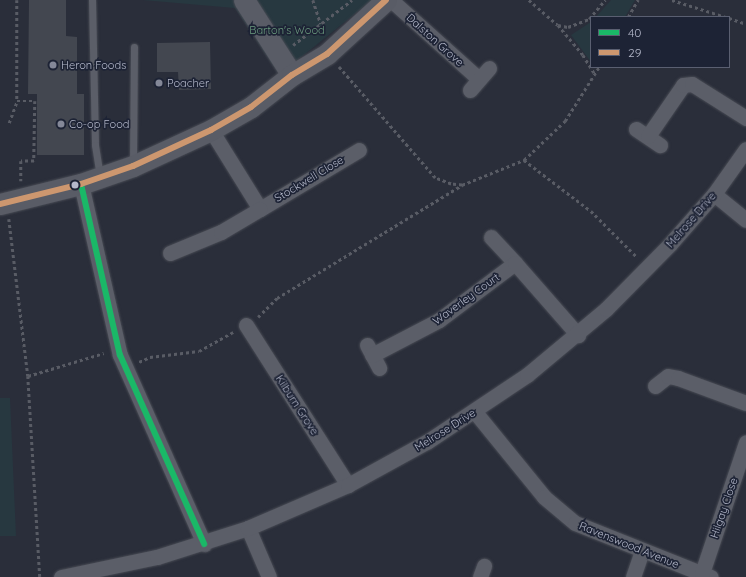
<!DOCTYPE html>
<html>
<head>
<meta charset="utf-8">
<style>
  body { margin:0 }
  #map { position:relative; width:746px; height:577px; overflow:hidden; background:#2a2e3a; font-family:Quicksand,sans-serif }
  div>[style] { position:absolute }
  .green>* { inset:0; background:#273840 }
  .building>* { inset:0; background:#434750 }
  .path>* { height:2.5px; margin-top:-1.25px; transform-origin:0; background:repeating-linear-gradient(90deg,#595c65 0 3px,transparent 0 6px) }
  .roads { filter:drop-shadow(0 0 1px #474a53) drop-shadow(0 0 1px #474a53) }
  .lane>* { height:7px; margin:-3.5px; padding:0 3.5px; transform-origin:3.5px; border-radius:3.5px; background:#5b5e68 }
  .street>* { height:15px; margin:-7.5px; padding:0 7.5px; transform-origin:7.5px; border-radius:7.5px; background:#5b5e68 }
  .secondary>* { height:21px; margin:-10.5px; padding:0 10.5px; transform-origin:10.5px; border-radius:10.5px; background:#595c66 }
  .bus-1>* { height:6px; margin:-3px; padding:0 3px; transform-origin:3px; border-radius:3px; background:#1ab867 }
  .bus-2>* { height:6px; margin:-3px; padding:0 3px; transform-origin:3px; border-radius:3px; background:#cd976f }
  .dots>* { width:11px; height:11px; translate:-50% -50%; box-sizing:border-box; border:2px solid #1d2335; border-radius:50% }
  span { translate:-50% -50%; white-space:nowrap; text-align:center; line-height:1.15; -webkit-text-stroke:3.5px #1d2335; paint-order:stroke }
  .park-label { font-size:11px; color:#6c9c7f }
  .street-label { font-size:11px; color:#b5b9cb }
  .poi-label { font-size:11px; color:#b5b9cb }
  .left { translate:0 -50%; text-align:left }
  .legend { position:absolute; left:590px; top:16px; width:140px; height:52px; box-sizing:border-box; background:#1d2335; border:1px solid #5a5f71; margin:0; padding:5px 7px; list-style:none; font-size:12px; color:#b5b9cb }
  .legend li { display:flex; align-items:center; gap:8px; height:20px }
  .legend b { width:20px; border:1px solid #5a5f71 }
</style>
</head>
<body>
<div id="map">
  <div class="green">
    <div style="clip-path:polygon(143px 0,372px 0,279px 75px,235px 8px)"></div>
    <div style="clip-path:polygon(611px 0,635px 0,625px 17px,596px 17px)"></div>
    <div style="clip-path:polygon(591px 22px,591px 62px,571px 35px)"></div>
    <div style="clip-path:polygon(0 398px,10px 398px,16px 536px,0 536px)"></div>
  </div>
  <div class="building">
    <div style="clip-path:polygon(29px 0,66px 0,66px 36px,77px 37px,77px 94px,84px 94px,84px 155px,37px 155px,37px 94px,28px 94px)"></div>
    <div style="clip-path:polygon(210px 42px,211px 89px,179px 90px,178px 72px,157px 72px,157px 43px)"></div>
  </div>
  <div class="path">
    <div style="left:17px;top:0;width:101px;rotate:90deg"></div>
    <div style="left:17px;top:101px;width:18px"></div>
    <div style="left:35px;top:101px;width:60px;rotate:91deg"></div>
    <div style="left:34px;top:161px;width:13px;rotate:180deg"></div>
    <div style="left:21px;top:161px;width:20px;rotate:90deg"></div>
    <div style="left:313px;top:0;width:25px;rotate:72deg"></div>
    <div style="left:529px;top:0;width:38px;rotate:41deg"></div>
    <div style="left:558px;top:25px;width:10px;rotate:11deg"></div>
    <div style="left:568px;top:27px;width:22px;rotate:-21deg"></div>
    <div style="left:589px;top:19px;width:25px;rotate:-50deg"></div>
    <div style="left:672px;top:0;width:57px;rotate:17.5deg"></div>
    <div style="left:628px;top:17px;width:20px;rotate:-60deg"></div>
    <div style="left:729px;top:18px;width:18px;rotate:19deg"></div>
    <div style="left:558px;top:25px;width:39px;rotate:50deg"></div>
    <div style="left:583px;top:55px;width:22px;rotate:58deg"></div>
    <div style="left:293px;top:45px;width:74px;rotate:-37.3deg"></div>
    <div style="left:9px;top:123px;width:23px;rotate:-70deg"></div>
    <div style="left:524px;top:160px;width:57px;rotate:-43.6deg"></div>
    <div style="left:565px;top:121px;width:64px;rotate:-57.8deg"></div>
    <div style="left:462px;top:185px;width:67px;rotate:-22deg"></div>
    <div style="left:524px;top:160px;width:84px;rotate:37.3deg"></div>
    <div style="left:591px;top:211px;width:65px;rotate:45deg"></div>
    <div style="left:9px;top:219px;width:158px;rotate:83.1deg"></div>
    <div style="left:28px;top:376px;width:201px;rotate:86.6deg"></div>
    <div style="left:258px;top:317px;width:27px;rotate:-45deg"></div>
    <div style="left:277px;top:298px;width:217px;rotate:-31.4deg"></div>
    <div style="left:462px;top:185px;width:11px;rotate:-175deg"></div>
    <div style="left:451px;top:184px;width:17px;rotate:-159deg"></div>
    <div style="left:435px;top:178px;width:147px;rotate:-130.9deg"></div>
    <div style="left:139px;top:362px;width:12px;rotate:-24deg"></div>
    <div style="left:150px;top:357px;width:49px;rotate:-7deg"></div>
    <div style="left:199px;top:351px;width:39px;rotate:-29deg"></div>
    <div style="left:28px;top:376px;width:79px;rotate:-16.8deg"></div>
  </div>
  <div class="roads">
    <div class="lane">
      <div style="left:92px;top:0;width:145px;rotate:88.8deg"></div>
      <div style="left:95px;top:145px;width:30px;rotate:81deg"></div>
      <div style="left:133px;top:162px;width:115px;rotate:-89.5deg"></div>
    </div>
    <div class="street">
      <div style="left:391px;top:0;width:118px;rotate:41.9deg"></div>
      <div style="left:470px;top:90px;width:29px;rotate:-49deg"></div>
      <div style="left:636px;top:129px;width:29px;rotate:34deg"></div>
      <div style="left:211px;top:130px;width:93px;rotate:58.2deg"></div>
      <div style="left:260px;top:209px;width:115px;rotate:-30.8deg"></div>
      <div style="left:648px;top:136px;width:62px;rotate:-55.5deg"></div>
      <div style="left:683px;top:85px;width:9px;rotate:-6deg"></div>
      <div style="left:692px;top:84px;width:64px;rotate:32.2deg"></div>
      <div style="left:81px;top:184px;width:175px;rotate:77.2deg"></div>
      <div style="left:120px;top:355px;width:207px;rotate:66deg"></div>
      <div style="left:714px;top:194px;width:41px;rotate:39.1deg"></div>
      <div style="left:491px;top:237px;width:35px;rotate:47deg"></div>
      <div style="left:170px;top:253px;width:55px;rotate:-22.4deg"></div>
      <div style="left:221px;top:232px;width:45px;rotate:-30.5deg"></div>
      <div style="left:246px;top:325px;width:190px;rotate:57.5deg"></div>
      <div style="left:367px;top:345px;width:26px;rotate:62deg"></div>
      <div style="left:372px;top:355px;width:76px;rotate:-27.6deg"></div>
      <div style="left:439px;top:320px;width:95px;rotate:-36.9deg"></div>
      <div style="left:515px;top:263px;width:96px;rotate:48.8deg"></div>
      <div style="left:655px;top:386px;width:16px;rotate:-38deg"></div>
      <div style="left:668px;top:376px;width:10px;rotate:11deg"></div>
      <div style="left:678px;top:378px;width:72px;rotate:20.2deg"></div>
      <div style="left:475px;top:412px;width:109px;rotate:50.9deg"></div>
      <div style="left:544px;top:497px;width:40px;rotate:40deg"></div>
      <div style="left:575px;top:523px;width:146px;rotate:21.7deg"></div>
      <div style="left:248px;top:528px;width:53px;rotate:66.8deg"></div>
      <div style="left:702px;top:573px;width:138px;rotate:-71.4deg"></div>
      <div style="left:61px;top:577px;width:98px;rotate:-11.8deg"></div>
      <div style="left:157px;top:557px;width:96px;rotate:-17.7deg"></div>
      <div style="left:248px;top:528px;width:109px;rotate:-23.3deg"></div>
      <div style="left:348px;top:485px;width:91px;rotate:-28.8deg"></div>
      <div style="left:428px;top:441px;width:119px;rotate:-33.7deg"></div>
      <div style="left:527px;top:375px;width:103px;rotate:-39.9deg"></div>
      <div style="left:606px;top:309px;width:91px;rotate:-45.4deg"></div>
      <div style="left:670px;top:244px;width:67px;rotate:-48.7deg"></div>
      <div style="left:714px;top:194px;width:55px;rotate:-54.6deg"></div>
      <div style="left:480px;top:577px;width:12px;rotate:-70deg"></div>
      <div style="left:633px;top:577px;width:28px;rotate:-71deg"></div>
    </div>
    <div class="secondary">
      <div style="left:244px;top:0;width:89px;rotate:57.4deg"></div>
      <div style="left:0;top:204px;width:83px;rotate:-13.9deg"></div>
      <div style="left:81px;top:184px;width:55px;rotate:-19.1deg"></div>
      <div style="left:133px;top:166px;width:86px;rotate:-24.8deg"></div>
      <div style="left:211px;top:130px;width:46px;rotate:-29.9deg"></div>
      <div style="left:251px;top:107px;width:52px;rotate:-38deg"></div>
      <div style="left:292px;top:75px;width:41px;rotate:-31deg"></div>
      <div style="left:327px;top:54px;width:80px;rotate:-42.5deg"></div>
    </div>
  </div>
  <div class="bus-1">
    <div style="left:81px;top:184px;width:175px;rotate:77.2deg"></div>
    <div style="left:120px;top:355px;width:207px;rotate:66deg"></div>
  </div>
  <div class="bus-2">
    <div style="left:0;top:204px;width:83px;rotate:-13.9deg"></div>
    <div style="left:81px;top:184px;width:55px;rotate:-19.1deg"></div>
    <div style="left:133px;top:166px;width:86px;rotate:-24.8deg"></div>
    <div style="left:211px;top:130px;width:46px;rotate:-29.9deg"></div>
    <div style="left:251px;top:107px;width:52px;rotate:-38deg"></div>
    <div style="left:292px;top:75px;width:41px;rotate:-31deg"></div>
    <div style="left:327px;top:54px;width:80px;rotate:-42.5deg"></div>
  </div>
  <div class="dots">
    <div style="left:53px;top:65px;background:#848898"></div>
    <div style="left:159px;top:83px;background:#848898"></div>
    <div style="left:61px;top:124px;background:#848898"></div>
    <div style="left:75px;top:185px;background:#b5b9cb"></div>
  </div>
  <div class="park-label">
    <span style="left:287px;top:30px">Barton's Wood</span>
  </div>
  <div class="street-label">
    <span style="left:435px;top:40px;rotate:42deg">Dalston Grove</span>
    <span style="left:309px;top:179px;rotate:-31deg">Stockwell Close</span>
    <span style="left:691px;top:220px;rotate:-49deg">Melrose Drive</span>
    <span style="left:466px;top:299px;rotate:-36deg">Waverley Court</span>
    <span style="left:297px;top:405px;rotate:57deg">Kilburn Grove</span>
    <span style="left:445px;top:430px;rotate:-32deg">Melrose Drive</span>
    <span style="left:724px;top:508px;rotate:-71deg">Hilgay Close</span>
    <span style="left:629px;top:545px;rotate:22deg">Ravenswood Avenue</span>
  </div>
  <div class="poi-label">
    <span class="left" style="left:61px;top:65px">Heron Foods</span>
    <span class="left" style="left:167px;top:83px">Poacher</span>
    <span class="left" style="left:69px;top:124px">Co-op Food</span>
  </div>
  <ul class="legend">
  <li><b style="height:5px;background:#1ab867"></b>40</li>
  <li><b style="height:5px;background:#cd976f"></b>29</li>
  </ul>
</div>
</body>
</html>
